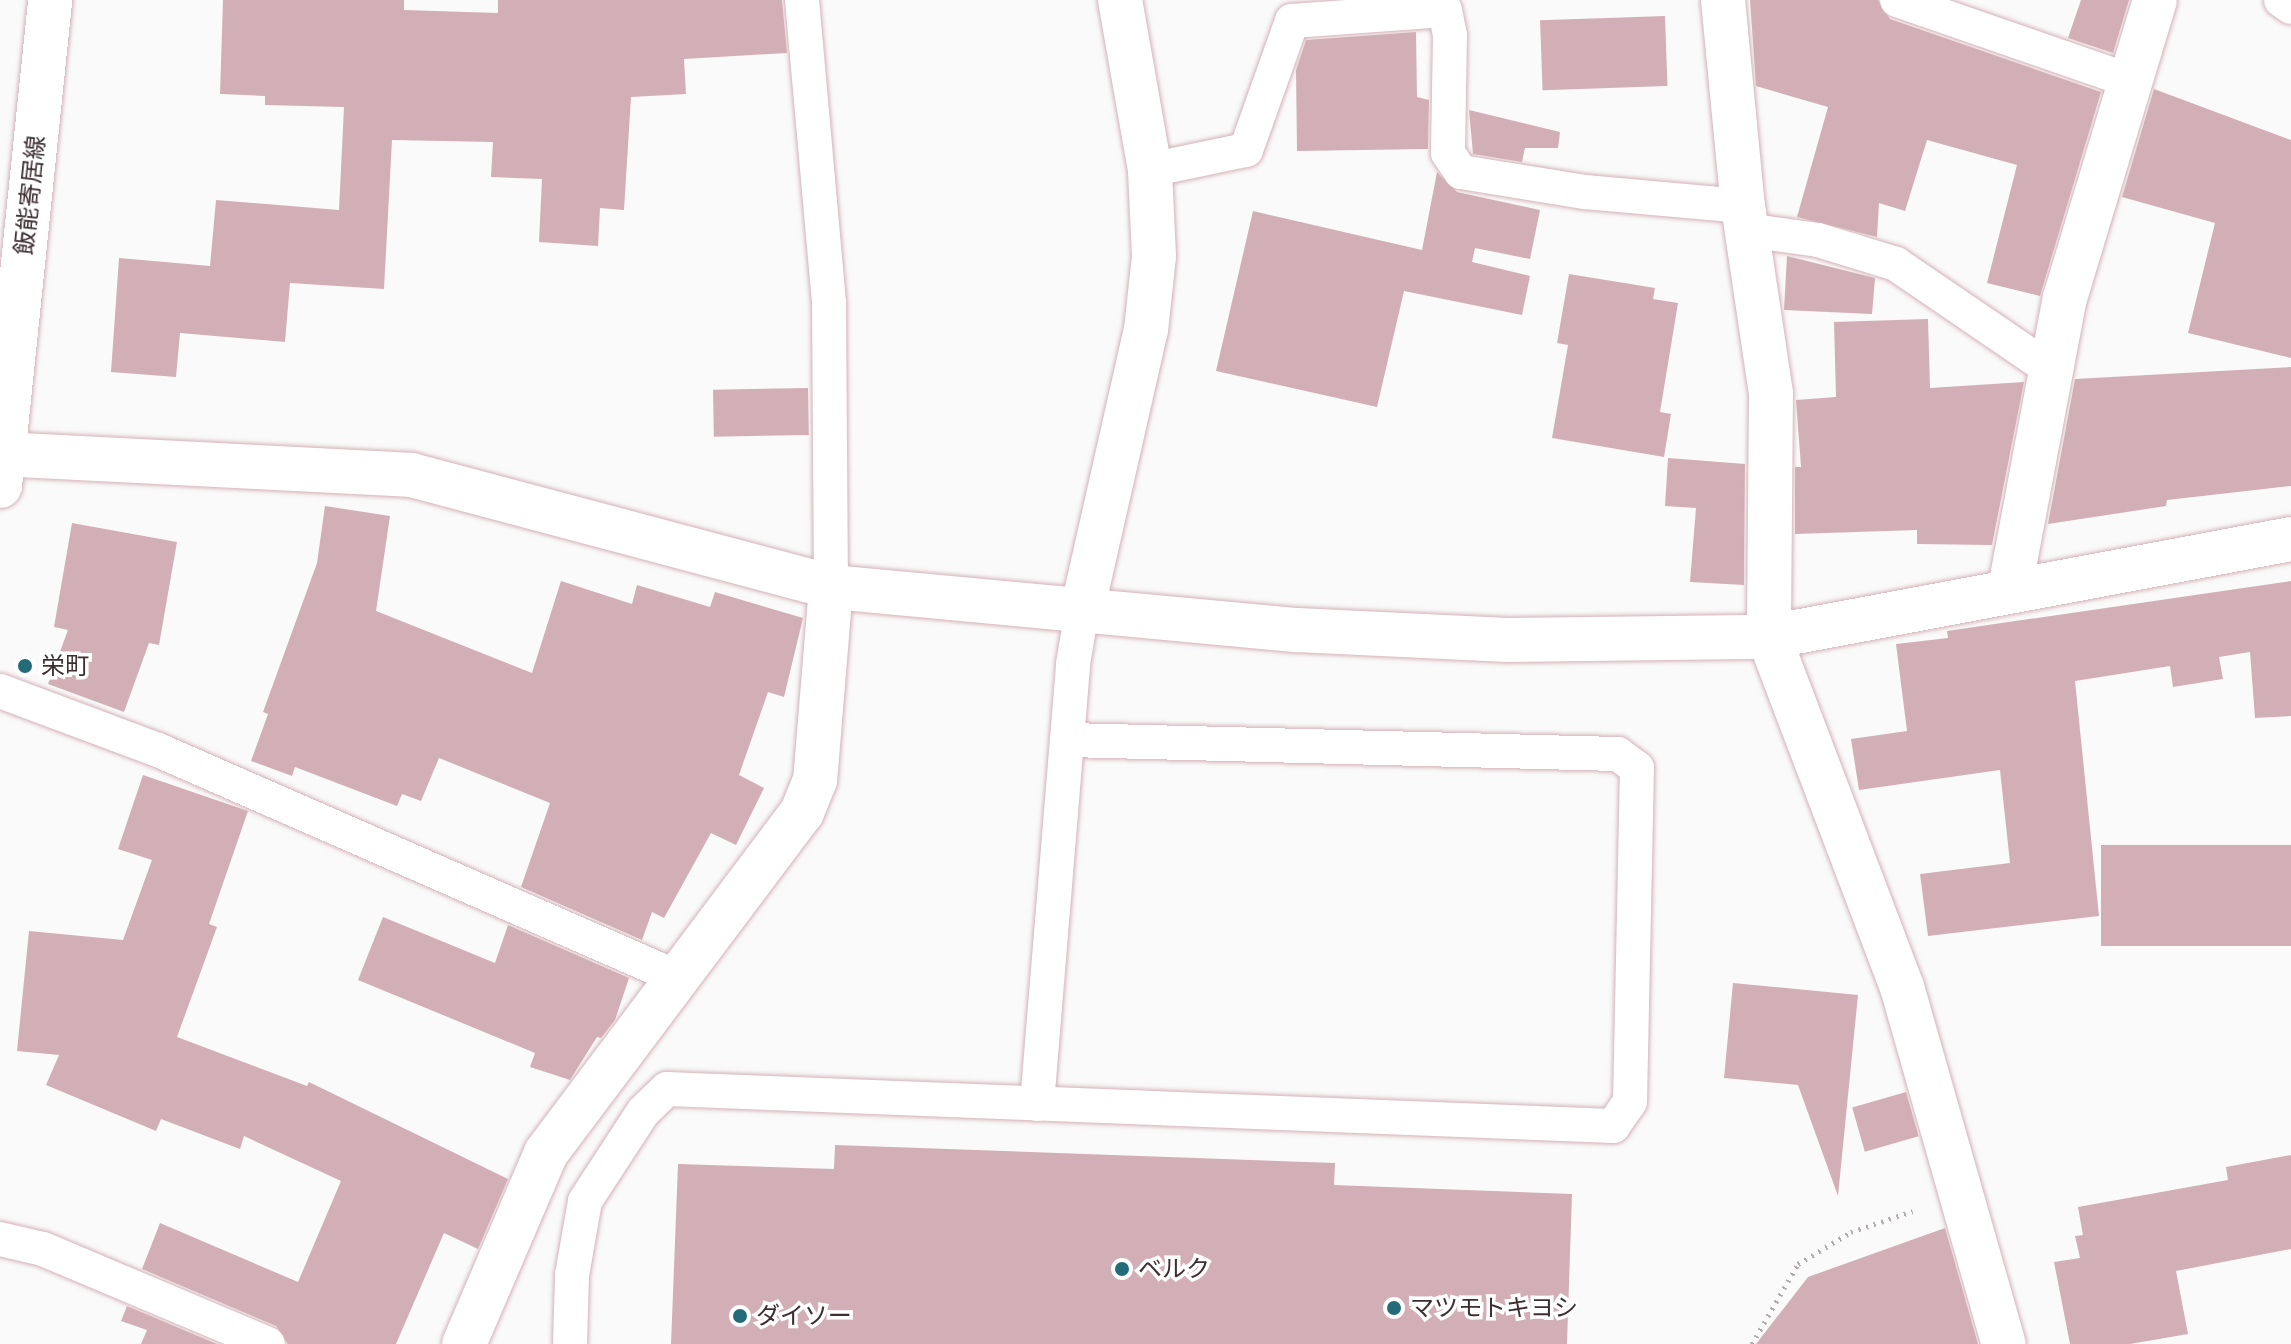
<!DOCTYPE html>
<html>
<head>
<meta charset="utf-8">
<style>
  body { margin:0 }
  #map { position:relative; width:2291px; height:1344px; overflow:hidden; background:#fafafa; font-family:Ubuntu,"Noto Sans JP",sans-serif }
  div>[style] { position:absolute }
  .building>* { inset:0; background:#d2afb6; transform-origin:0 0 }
  .path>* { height:5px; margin-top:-2.5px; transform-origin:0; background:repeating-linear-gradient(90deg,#b1abad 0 2px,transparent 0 8px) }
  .roads { filter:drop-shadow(0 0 2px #d4b1b8) drop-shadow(0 0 2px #d4b1b8) }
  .service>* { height:34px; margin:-17px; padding:0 17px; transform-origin:17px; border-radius:17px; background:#fff }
  .minor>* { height:44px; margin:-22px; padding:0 22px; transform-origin:22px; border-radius:22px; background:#fff }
  .tertiary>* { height:44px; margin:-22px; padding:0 22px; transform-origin:22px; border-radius:22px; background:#fff }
  .primary>* { height:44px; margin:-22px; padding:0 22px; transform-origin:22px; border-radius:22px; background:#fff }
  .dots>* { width:22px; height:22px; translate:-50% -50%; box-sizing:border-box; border:4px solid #fff; border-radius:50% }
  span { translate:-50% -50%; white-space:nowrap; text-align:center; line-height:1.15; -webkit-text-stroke:7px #fff; paint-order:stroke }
  .street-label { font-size:24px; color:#3c2e31 }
  .poi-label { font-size:24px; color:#3c2e31 }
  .left { translate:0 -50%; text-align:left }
</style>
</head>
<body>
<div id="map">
  <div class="building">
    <div style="clip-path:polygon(223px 0,404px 0,404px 10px,498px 13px,498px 0,782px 0,787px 53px,684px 59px,686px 94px,631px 97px,624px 210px,600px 208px,598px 246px,539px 242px,542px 179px,491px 177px,493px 142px,392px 140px,384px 289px,290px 283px,285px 342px,180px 333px,176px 377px,111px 372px,119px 258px,210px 266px,216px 200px,339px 210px,344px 107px,265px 105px,265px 96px,220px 94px)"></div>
    <div style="clip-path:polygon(1750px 0,1878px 0,1890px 19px,2101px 92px,2040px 296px,1987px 283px,2017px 165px,1927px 140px,1905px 211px,1879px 203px,1877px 237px,1797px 217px,1828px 107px,1756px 86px)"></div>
    <div style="clip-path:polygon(2081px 0,2129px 0,2113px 53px,2068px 38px)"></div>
    <div style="left:1665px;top:16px;width:70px;height:125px;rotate:88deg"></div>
    <div style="clip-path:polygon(1416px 32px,1417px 97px,1429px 100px,1428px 149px,1297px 151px,1296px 70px,1306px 40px)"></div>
    <div style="clip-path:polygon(2154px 89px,2291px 140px,2291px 358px,2188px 333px,2215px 223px,2122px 197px)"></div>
    <div style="clip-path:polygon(1469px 110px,1560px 132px,1558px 148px,1525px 148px,1522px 162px,1473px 154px)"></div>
    <div style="clip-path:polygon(1437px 172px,1457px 192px,1540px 210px,1530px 259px,1475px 248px,1472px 262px,1530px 276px,1522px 315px,1404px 291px,1377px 407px,1216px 371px,1253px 211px,1422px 250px)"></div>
    <div style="clip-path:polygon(1787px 256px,1875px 278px,1872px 314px,1784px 310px)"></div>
    <div style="clip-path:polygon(1569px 274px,1655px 288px,1653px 299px,1678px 303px,1660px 412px,1671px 414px,1664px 457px,1552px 438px,1568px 345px,1557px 343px)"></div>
    <div style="clip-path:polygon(1928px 319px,1930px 388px,2024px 382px,1992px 545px,1917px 544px,1917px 530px,1795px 534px,1795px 467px,1801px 467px,1796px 400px,1836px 397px,1834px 322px)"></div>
    <div style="clip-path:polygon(2291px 367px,2291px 486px,2167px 500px,2166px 506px,2048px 524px,2075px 379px)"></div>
    <div style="left:808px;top:388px;width:47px;height:95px;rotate:89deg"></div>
    <div style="clip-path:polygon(1668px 458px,1745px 464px,1744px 585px,1690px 582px,1696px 508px,1665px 506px)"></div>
    <div style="clip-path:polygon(325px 506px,390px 516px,376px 611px,532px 673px,561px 581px,632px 604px,637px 585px,710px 607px,715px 592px,803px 618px,784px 697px,768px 692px,739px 775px,764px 788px,736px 845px,711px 833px,664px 918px,652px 912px,642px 940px,521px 887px,550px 803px,439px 758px,421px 801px,402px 794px,397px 806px,295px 767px,292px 776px,251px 761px,268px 714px,263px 712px,317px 563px)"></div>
    <div style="clip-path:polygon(72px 523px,177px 542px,159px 645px,149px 643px,124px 712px,48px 684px,68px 630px,54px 627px)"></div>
    <div style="clip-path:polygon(2291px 581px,2291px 716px,2255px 718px,2250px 652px,2219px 657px,2223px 679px,2173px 687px,2170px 666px,2075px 681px,2099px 916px,1928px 936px,1920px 874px,2010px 863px,2000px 770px,1859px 790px,1851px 739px,1907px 731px,1896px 644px,1948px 638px,1947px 631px)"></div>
    <div style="clip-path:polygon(143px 775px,248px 811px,209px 924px,217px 927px,177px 1037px,307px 1086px,309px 1082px,508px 1179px,478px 1249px,444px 1233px,396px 1344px,288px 1344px,276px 1326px,142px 1269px,160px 1223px,298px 1282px,341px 1181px,244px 1136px,240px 1149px,161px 1119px,156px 1131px,46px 1085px,59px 1055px,17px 1051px,29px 931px,123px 940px,152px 860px,118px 849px)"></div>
    <div style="left:2291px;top:845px;width:101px;height:190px;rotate:90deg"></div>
    <div style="clip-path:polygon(383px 917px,495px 963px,508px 925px,629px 978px,615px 1020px,601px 1038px,597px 1037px,570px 1080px,530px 1067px,535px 1053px,358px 980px)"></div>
    <div style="clip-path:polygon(1733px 983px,1858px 995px,1838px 1196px,1798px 1085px,1724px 1078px)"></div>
    <div style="left:1906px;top:1092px;width:46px;height:56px;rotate:74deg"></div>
    <div style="clip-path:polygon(835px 1145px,1335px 1163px,1334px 1185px,1572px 1194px,1567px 1344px,671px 1344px,678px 1164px,834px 1169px)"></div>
    <div style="clip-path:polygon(2291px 1155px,2291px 1249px,2176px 1271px,2188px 1334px,2130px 1344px,2070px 1344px,2054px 1262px,2080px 1258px,2075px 1236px,2083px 1235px,2078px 1207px,2228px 1180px,2226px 1167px)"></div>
    <div style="clip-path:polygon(1945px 1228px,1978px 1344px,1756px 1344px,1808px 1277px)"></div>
    <div style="clip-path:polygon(127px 1306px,217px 1344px,141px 1344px,147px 1330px,121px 1321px)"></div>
  </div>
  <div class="path">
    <div style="left:1752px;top:1344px;width:92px;rotate:-60.1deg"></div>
    <div style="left:1798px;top:1264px;width:62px;rotate:-31.1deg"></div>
    <div style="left:1851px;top:1232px;width:65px;rotate:-18.7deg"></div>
  </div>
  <div class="roads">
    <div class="service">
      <div style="left:802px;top:0;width:303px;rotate:84.9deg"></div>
      <div style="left:829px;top:302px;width:285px;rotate:89.6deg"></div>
      <div style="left:1897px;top:0;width:248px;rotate:19.1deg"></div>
      <div style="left:2281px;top:0;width:12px;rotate:35deg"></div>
      <div style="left:1150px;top:170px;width:98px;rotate:-11.8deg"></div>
      <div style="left:1246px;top:150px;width:137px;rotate:-70.4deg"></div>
      <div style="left:1292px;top:21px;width:153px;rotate:-4.1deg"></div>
      <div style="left:1445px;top:10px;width:25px;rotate:79deg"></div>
      <div style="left:1450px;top:35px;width:118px;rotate:91deg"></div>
      <div style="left:1448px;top:153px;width:23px;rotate:56deg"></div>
      <div style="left:1461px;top:172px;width:126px;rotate:9.2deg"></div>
      <div style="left:1585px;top:192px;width:159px;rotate:5.1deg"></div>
      <div style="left:1746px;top:230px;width:73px;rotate:7.9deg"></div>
      <div style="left:1818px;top:240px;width:82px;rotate:17.1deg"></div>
      <div style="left:1896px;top:264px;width:186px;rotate:34.3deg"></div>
      <div style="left:0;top:691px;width:169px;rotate:20.5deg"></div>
      <div style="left:158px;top:750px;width:571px;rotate:23.65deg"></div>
      <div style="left:1037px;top:1104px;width:441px;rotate:-85.3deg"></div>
      <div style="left:1073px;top:664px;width:54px;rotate:-80.4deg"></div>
      <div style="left:0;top:1239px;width:44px;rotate:13.1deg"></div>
      <div style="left:43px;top:1249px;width:244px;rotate:22.9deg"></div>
      <div style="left:570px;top:1344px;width:69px;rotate:-88.3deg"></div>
      <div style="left:572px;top:1275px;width:75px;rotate:-80deg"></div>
      <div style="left:585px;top:1201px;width:106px;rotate:-56.9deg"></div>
      <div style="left:643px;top:1112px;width:33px;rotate:-44deg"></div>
      <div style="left:667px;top:1089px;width:947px;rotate:2.24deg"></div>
      <div style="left:1613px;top:1126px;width:29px;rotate:-55deg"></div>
      <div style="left:1630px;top:1102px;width:334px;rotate:-88.8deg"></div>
      <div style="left:1637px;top:768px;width:24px;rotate:-144deg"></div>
      <div style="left:1618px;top:754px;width:550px;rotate:-178.54deg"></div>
    </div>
    <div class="minor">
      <div style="left:1723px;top:0;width:207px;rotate:84.5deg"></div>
      <div style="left:1743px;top:206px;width:190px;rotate:81.5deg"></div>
      <div style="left:1771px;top:394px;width:243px;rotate:90.5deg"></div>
      <div style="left:1769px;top:637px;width:374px;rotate:69.2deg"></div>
      <div style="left:1902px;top:987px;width:371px;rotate:74.1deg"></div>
      <div style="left:0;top:454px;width:412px;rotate:2.9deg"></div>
      <div style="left:411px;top:475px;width:435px;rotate:14.9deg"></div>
      <div style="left:831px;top:587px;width:194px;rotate:94.7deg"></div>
      <div style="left:815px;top:780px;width:35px;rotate:112deg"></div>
      <div style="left:802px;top:812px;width:426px;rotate:126.9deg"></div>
      <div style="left:546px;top:1153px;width:208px;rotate:113.2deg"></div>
      <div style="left:2010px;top:588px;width:295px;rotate:-79.3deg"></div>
      <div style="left:2065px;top:298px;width:311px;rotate:-73.2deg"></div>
      <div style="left:1769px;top:637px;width:531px;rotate:-10.63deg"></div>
    </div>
    <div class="tertiary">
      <div style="left:831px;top:587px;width:468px;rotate:5.3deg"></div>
      <div style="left:1297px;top:630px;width:211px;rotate:2.7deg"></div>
      <div style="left:1508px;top:640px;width:261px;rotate:-0.7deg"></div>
      <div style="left:1082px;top:611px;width:288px;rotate:-77.2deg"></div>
      <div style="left:1146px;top:330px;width:74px;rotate:-83.8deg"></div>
      <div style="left:1154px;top:256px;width:86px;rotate:-92.7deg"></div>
      <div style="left:1150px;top:170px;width:173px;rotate:-100deg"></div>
    </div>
    <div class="primary">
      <div style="left:0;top:486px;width:489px;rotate:-84.1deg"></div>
    </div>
  </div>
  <div class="dots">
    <div style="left:25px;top:666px;background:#246b79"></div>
    <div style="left:1122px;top:1269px;background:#246b79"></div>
    <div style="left:1394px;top:1308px;background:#246b79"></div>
    <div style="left:740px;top:1316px;background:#246b79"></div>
  </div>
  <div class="street-label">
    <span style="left:30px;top:195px;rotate:-84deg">飯能寄居線</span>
  </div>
  <div class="poi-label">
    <span class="left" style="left:41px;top:666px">栄町</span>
    <span class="left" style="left:1138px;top:1269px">ベルク</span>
    <span class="left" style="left:1410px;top:1308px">マツモトキヨシ</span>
    <span class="left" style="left:756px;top:1316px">ダイソー</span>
  </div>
</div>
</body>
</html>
